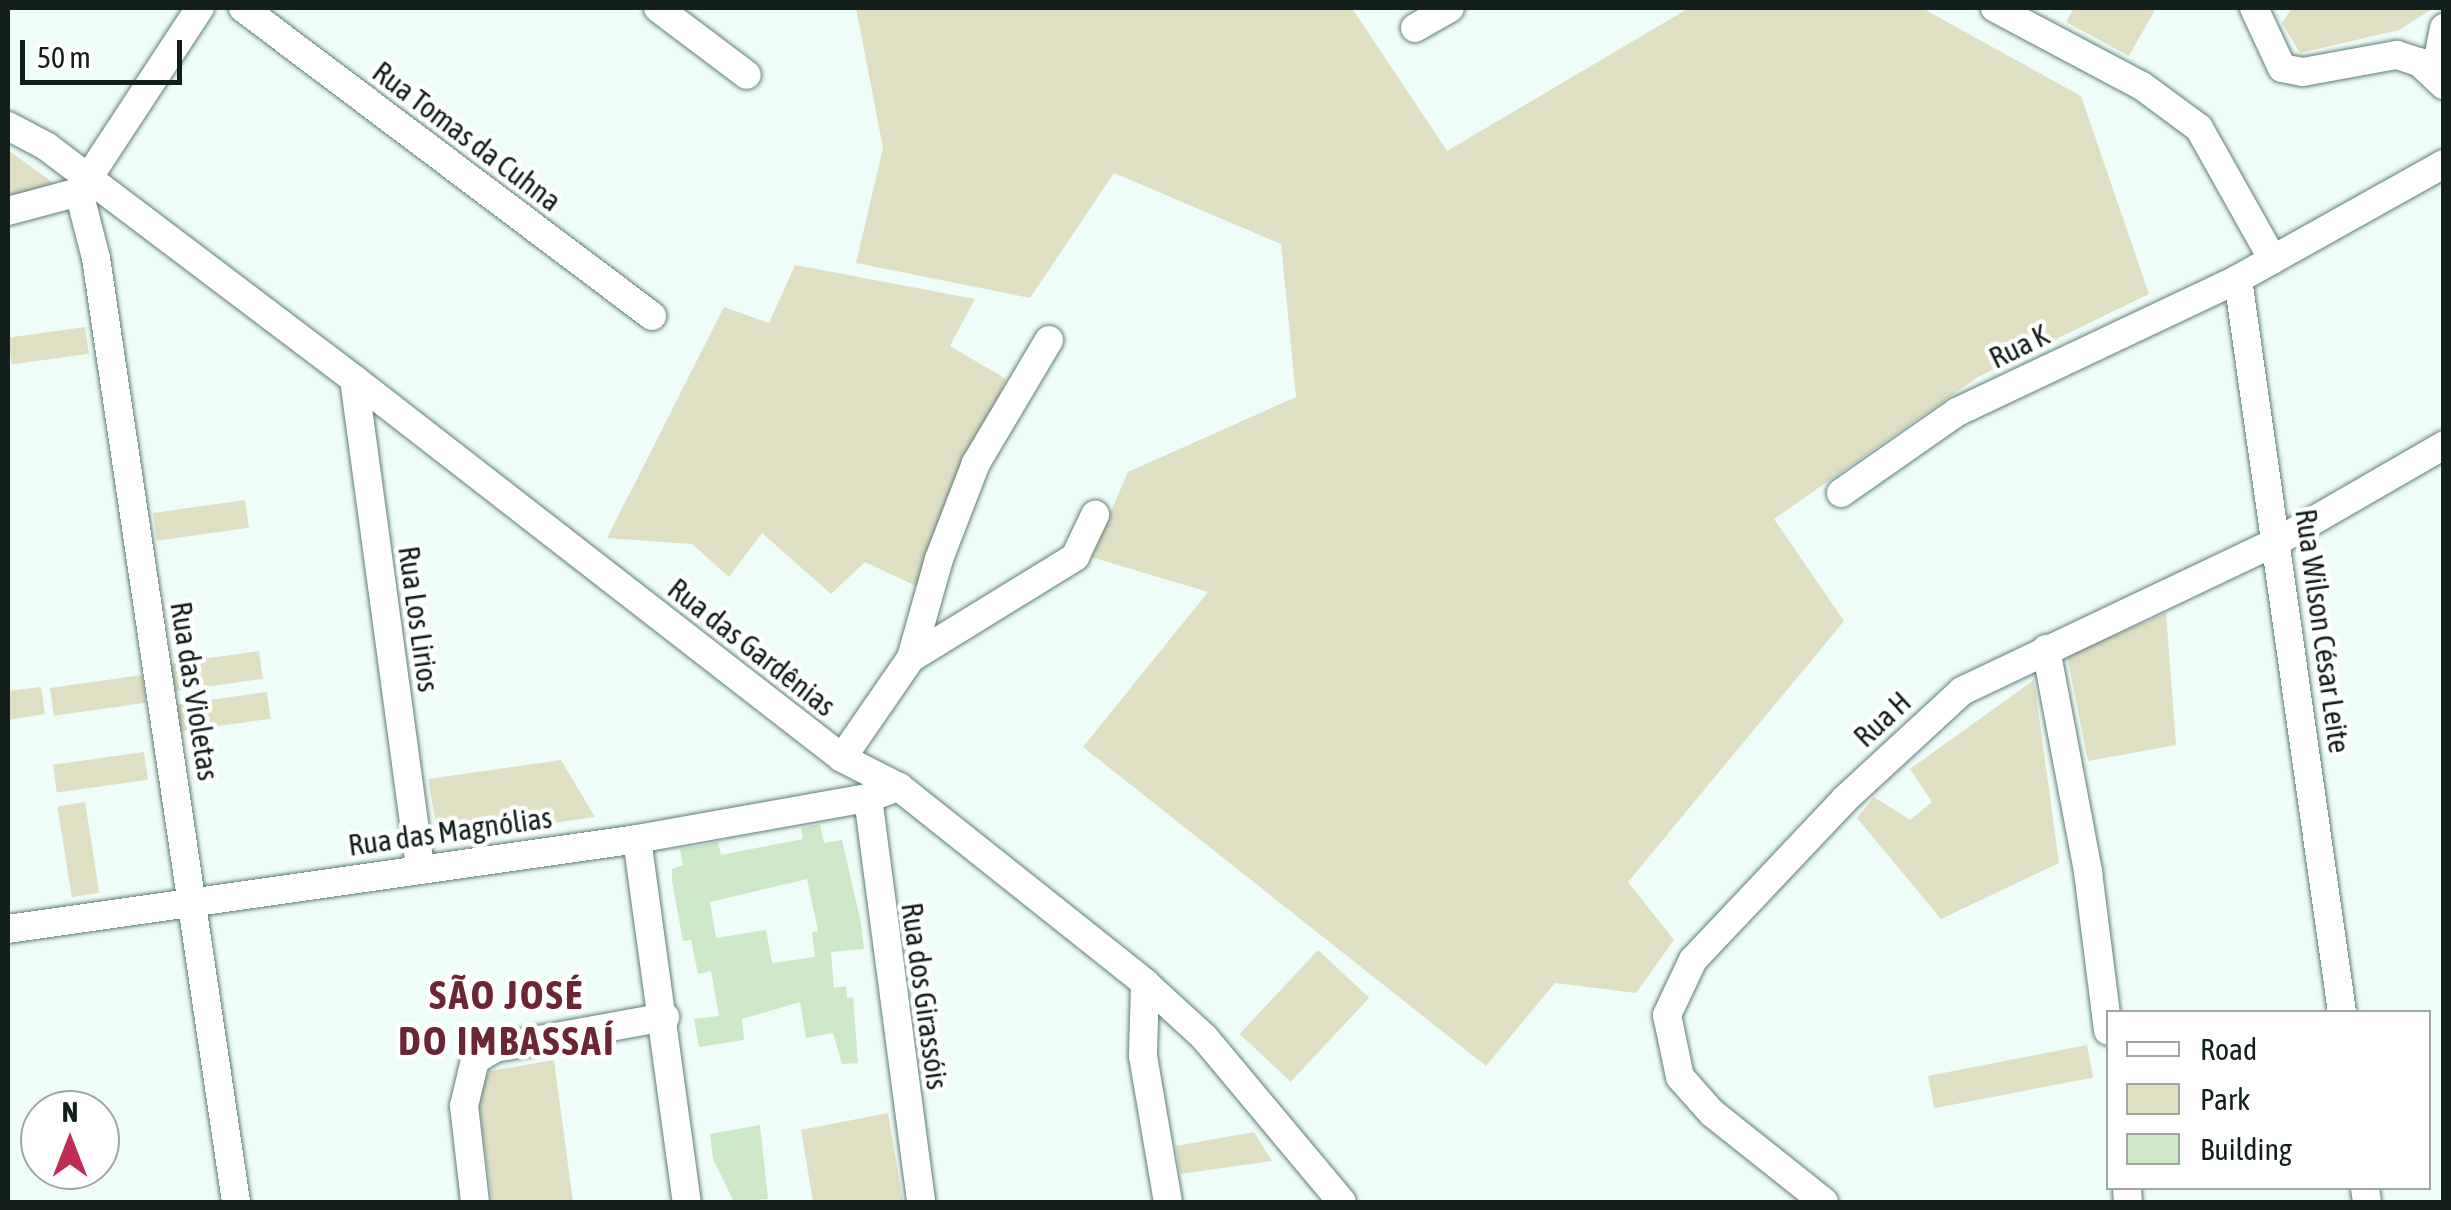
<!DOCTYPE html>
<html>
<head>
<meta charset="utf-8">
<style>
  body { margin:0 }
  #map { position:relative; width:2451px; height:1210px; overflow:hidden; background:#effdf8; font-family:"Asap Condensed",sans-serif }
  div>[style] { position:absolute }
  .green>* { inset:0; background:#dfdfc4; transform-origin:0 0 }
  .building>* { inset:0; background:#cce8c6 }
  .roads { filter:drop-shadow(0 0 2px #5e7e74) drop-shadow(0 0 2px #5e7e74) }
  .minor>* { height:28px; margin:-14px; padding:0 14px; transform-origin:14px; border-radius:14px; background:#fff }
  span { translate:-50% -50%; white-space:nowrap; text-align:center; line-height:1.15; -webkit-text-stroke:9px #fff; paint-order:stroke }
  .street-label { font-size:30px; color:#121f1b }
  .district-label { font-size:40px; color:#6b2533; font-weight:700; letter-spacing:2.5px }
  .frame { position:absolute; inset:0; border:10px solid #121f1b; pointer-events:none }
  .legend { position:absolute; left:2106px; top:1010px; width:325px; height:180px; box-sizing:border-box; background:#fff; border:2px solid #a0a5a4; margin:0; padding:12px 18px; list-style:none; font-size:30px; color:#121f1b }
  .legend li { display:flex; align-items:center; gap:20px; height:50px }
  .legend b { width:50px; border:2px solid #a0a5a4 }
  .north { position:absolute; left:20px; top:1090px; width:100px; height:100px; box-sizing:border-box; background:#fff; border:2px solid #a0a5a4; border-radius:50%; rotate:0deg; font-size:28px; font-weight:700; line-height:40px; text-align:center; color:#121f1b }
  .north::after { content:''; display:block; margin:auto; width:35px; height:45px; background:#be2e54; clip-path:polygon(50% 0,100% 100%,50% 72%,0 100%) }
  .scale { position:absolute; left:20px; top:40px; width:162px; height:45px; box-sizing:border-box; border:5px solid #121f1b; border-top:0; padding-left:12px; font-size:30px; line-height:35px; white-space:nowrap; color:#121f1b; -webkit-text-stroke:8px #fff; paint-order:stroke }
</style>
</head>
<body>
<div id="map">
  <div class="green">
    <div style="clip-path:polygon(856px 8px,1352px 8px,1447px 151px,1689px 8px,1922px 8px,2081px 96px,2149px 294px,1978px 377px,1774px 519px,1844px 621px,1628px 882px,1674px 940px,1636px 993px,1555px 983px,1486px 1066px,1083px 747px,1208px 592px,1091px 557px,1128px 472px,1296px 397px,1281px 244px,1114px 173px,1030px 298px,856px 263px,883px 148px)"></div>
    <div style="clip-path:polygon(2074px 8px,2156px 8px,2129px 56px,2066px 22px)"></div>
    <div style="clip-path:polygon(2292px 8px,2434px 8px,2399px 30px,2300px 53px,2282px 23px)"></div>
    <div style="clip-path:polygon(8px 150px,52px 182px,52px 196px,8px 204px)"></div>
    <div style="clip-path:polygon(795px 265px,975px 299px,950px 346px,1006px 379px,916px 586px,865px 562px,831px 594px,762px 533px,729px 577px,692px 544px,607px 538px,724px 307px,769px 323px)"></div>
    <div style="left:85px;top:327px;width:27px;height:78px;rotate:82deg"></div>
    <div style="left:245px;top:500px;width:28px;height:93px;rotate:82deg"></div>
    <div style="clip-path:polygon(2166px 613px,2176px 745px,2088px 761px,2067px 656px)"></div>
    <div style="left:259px;top:651px;width:28px;height:92px;rotate:82deg"></div>
    <div style="left:142px;top:675px;width:28px;height:93px;rotate:82deg"></div>
    <div style="clip-path:polygon(2034px 680px,2059px 863px,1941px 919px,1857px 818px,1874px 797px,1910px 820px,1932px 802px,1910px 769px)"></div>
    <div style="clip-path:polygon(41px 687px,45px 714px,8px 720px,8px 691px)"></div>
    <div style="left:267px;top:692px;width:27px;height:92px;rotate:82deg"></div>
    <div style="left:144px;top:752px;width:28px;height:92px;rotate:82deg"></div>
    <div style="clip-path:polygon(561px 760px,595px 817px,439px 840px,428px 779px)"></div>
    <div style="left:85px;top:802px;width:92px;height:28px;rotate:81deg"></div>
    <div style="left:1318px;top:950px;width:70px;height:115px;rotate:43deg"></div>
    <div style="left:2087px;top:1045px;width:33px;height:162px;rotate:79deg"></div>
    <div style="clip-path:polygon(554px 1060px,573px 1202px,492px 1202px,477px 1090px,490px 1071px)"></div>
    <div style="clip-path:polygon(888px 1113px,903px 1202px,813px 1202px,801px 1130px)"></div>
    <div style="clip-path:polygon(1254px 1132px,1272px 1161px,1180px 1174px,1176px 1146px)"></div>
  </div>
  <div class="building">
    <div style="clip-path:polygon(evenodd,820px 824px,824px 843px,842px 840px,861px 923px,864px 949px,831px 952px,834px 988px,846px 986px,847px 998px,853px 997px,858px 1063px,842px 1064px,833px 1033px,806px 1038px,800px 1002px,742px 1019px,744px 1040px,699px 1047px,694px 1019px,719px 1016px,711px 971px,698px 974px,691px 940px,683px 941px,672px 881px,672px 869px,683px 865px,680px 849px,718px 842px,721px 855px,803px 839px,801px 828px,820px 824px,807px 879px,818px 931px,812px 932px,815px 957px,772px 963px,766px 930px,716px 938px,710px 902px,807px 879px)"></div>
    <div style="clip-path:polygon(760px 1125px,768px 1199px,734px 1202px,713px 1159px,710px 1134px)"></div>
  </div>
  <div class="roads">
    <div class="minor">
      <div style="left:243px;top:8px;width:512px;rotate:36.98deg"></div>
      <div style="left:658px;top:8px;width:111px;rotate:37deg"></div>
      <div style="left:1995px;top:8px;width:166px;rotate:28deg"></div>
      <div style="left:2142px;top:86px;width:71px;rotate:36.4deg"></div>
      <div style="left:2199px;top:128px;width:151px;rotate:60.7deg"></div>
      <div style="left:2254px;top:8px;width:66px;rotate:65deg"></div>
      <div style="left:2282px;top:68px;width:21px;rotate:11deg"></div>
      <div style="left:2303px;top:72px;width:96px;rotate:-10.3deg"></div>
      <div style="left:2397px;top:55px;width:23px;rotate:18deg"></div>
      <div style="left:2419px;top:62px;width:34px;rotate:43deg"></div>
      <div style="left:1415px;top:28px;width:40px;rotate:-29.7deg"></div>
      <div style="left:2435px;top:74px;width:47px;rotate:-78.9deg"></div>
      <div style="left:8px;top:126px;width:43px;rotate:27.8deg"></div>
      <div style="left:46px;top:146px;width:386px;rotate:37.1deg"></div>
      <div style="left:354px;top:379px;width:618px;rotate:37.83deg"></div>
      <div style="left:842px;top:758px;width:64px;rotate:27deg"></div>
      <div style="left:899px;top:787px;width:315px;rotate:38.5deg"></div>
      <div style="left:1145px;top:983px;width:80px;rotate:42.5deg"></div>
      <div style="left:1204px;top:1037px;width:215px;rotate:50.1deg"></div>
      <div style="left:79px;top:192px;width:68px;rotate:75.6deg"></div>
      <div style="left:96px;top:258px;width:954px;rotate:81.56deg"></div>
      <div style="left:8px;top:211px;width:73px;rotate:-15deg"></div>
      <div style="left:79px;top:192px;width:220px;rotate:-56.7deg"></div>
      <div style="left:354px;top:379px;width:493px;rotate:82.3deg"></div>
      <div style="left:1841px;top:493px;width:141px;rotate:-34.9deg"></div>
      <div style="left:1957px;top:412px;width:311px;rotate:-25.3deg"></div>
      <div style="left:2046px;top:649px;width:227px;rotate:79.3deg"></div>
      <div style="left:2088px;top:872px;width:160px;rotate:82.8deg"></div>
      <div style="left:911px;top:658px;width:193px;rotate:-31.6deg"></div>
      <div style="left:1075px;top:557px;width:47px;rotate:-64.5deg"></div>
      <div style="left:842px;top:758px;width:121px;rotate:-55.4deg"></div>
      <div style="left:911px;top:658px;width:103px;rotate:-74.2deg"></div>
      <div style="left:939px;top:559px;width:103px;rotate:-68.9deg"></div>
      <div style="left:976px;top:463px;width:143px;rotate:-59.3deg"></div>
      <div style="left:868px;top:798px;width:407px;rotate:82.5deg"></div>
      <div style="left:637px;top:839px;width:366px;rotate:82.2deg"></div>
      <div style="left:8px;top:929px;width:635px;rotate:-8.14deg"></div>
      <div style="left:637px;top:839px;width:235px;rotate:-10.1deg"></div>
      <div style="left:868px;top:798px;width:33px;rotate:-20deg"></div>
      <div style="left:1145px;top:983px;width:73px;rotate:91.6deg"></div>
      <div style="left:1143px;top:1056px;width:148px;rotate:80.3deg"></div>
      <div style="left:2342px;top:1012px;width:740px;rotate:-98.08deg"></div>
      <div style="left:2238px;top:279px;width:236px;rotate:-29.2deg"></div>
      <div style="left:2127px;top:1188px;width:14px;rotate:86deg"></div>
      <div style="left:2365px;top:1188px;width:14px;rotate:82deg"></div>
      <div style="left:475px;top:1202px;width:97px;rotate:-96.5deg"></div>
      <div style="left:464px;top:1106px;width:47px;rotate:-76.6deg"></div>
      <div style="left:475px;top:1060px;width:23px;rotate:-31deg"></div>
      <div style="left:495px;top:1048px;width:173px;rotate:-10.3deg"></div>
      <div style="left:1824px;top:1202px;width:143px;rotate:-141.5deg"></div>
      <div style="left:1712px;top:1113px;width:48px;rotate:-131.6deg"></div>
      <div style="left:1680px;top:1077px;width:63px;rotate:-101.8deg"></div>
      <div style="left:1667px;top:1015px;width:61px;rotate:-64.7deg"></div>
      <div style="left:1693px;top:960px;width:221px;rotate:-46.6deg"></div>
      <div style="left:1845px;top:799px;width:159px;rotate:-42.7deg"></div>
      <div style="left:1962px;top:691px;width:350px;rotate:-25.4deg"></div>
      <div style="left:2278px;top:541px;width:192px;rotate:-30deg"></div>
    </div>
  </div>
  <div class="street-label">
    <span style="left:467px;top:136px;rotate:37deg">Rua Tomas da Cuhna</span>
    <span style="left:2019px;top:346px;rotate:-26deg">Rua K</span>
    <span style="left:419px;top:619px;rotate:82deg">Rua Los Lirios</span>
    <span style="left:2323px;top:631px;rotate:82deg">Rua Wilson César Leite</span>
    <span style="left:752px;top:647px;rotate:38deg">Rua das Gardênias</span>
    <span style="left:195px;top:691px;rotate:81deg">Rua das Violetas</span>
    <span style="left:1882px;top:719px;rotate:-43deg">Rua H</span>
    <span style="left:450px;top:831px;rotate:-8deg">Rua das Magnólias</span>
    <span style="left:925px;top:996px;rotate:82deg">Rua dos Girassóis</span>
  </div>
  <div class="district-label">
    <span style="left:507px;top:1018px">SÃO JOSÉ<br>DO IMBASSAÍ</span>
  </div>
  <div class="frame"></div>
  <ul class="legend">
  <li><b style="height:12px;background:#fff"></b>Road</li>
  <li><b style="height:28px;background:#dfdfc4"></b>Park</li>
  <li><b style="height:28px;background:#cce8c6"></b>Building</li>
  </ul>
  <div class="north">N</div>
  <div class="scale">50 m</div>
</div>
</body>
</html>
